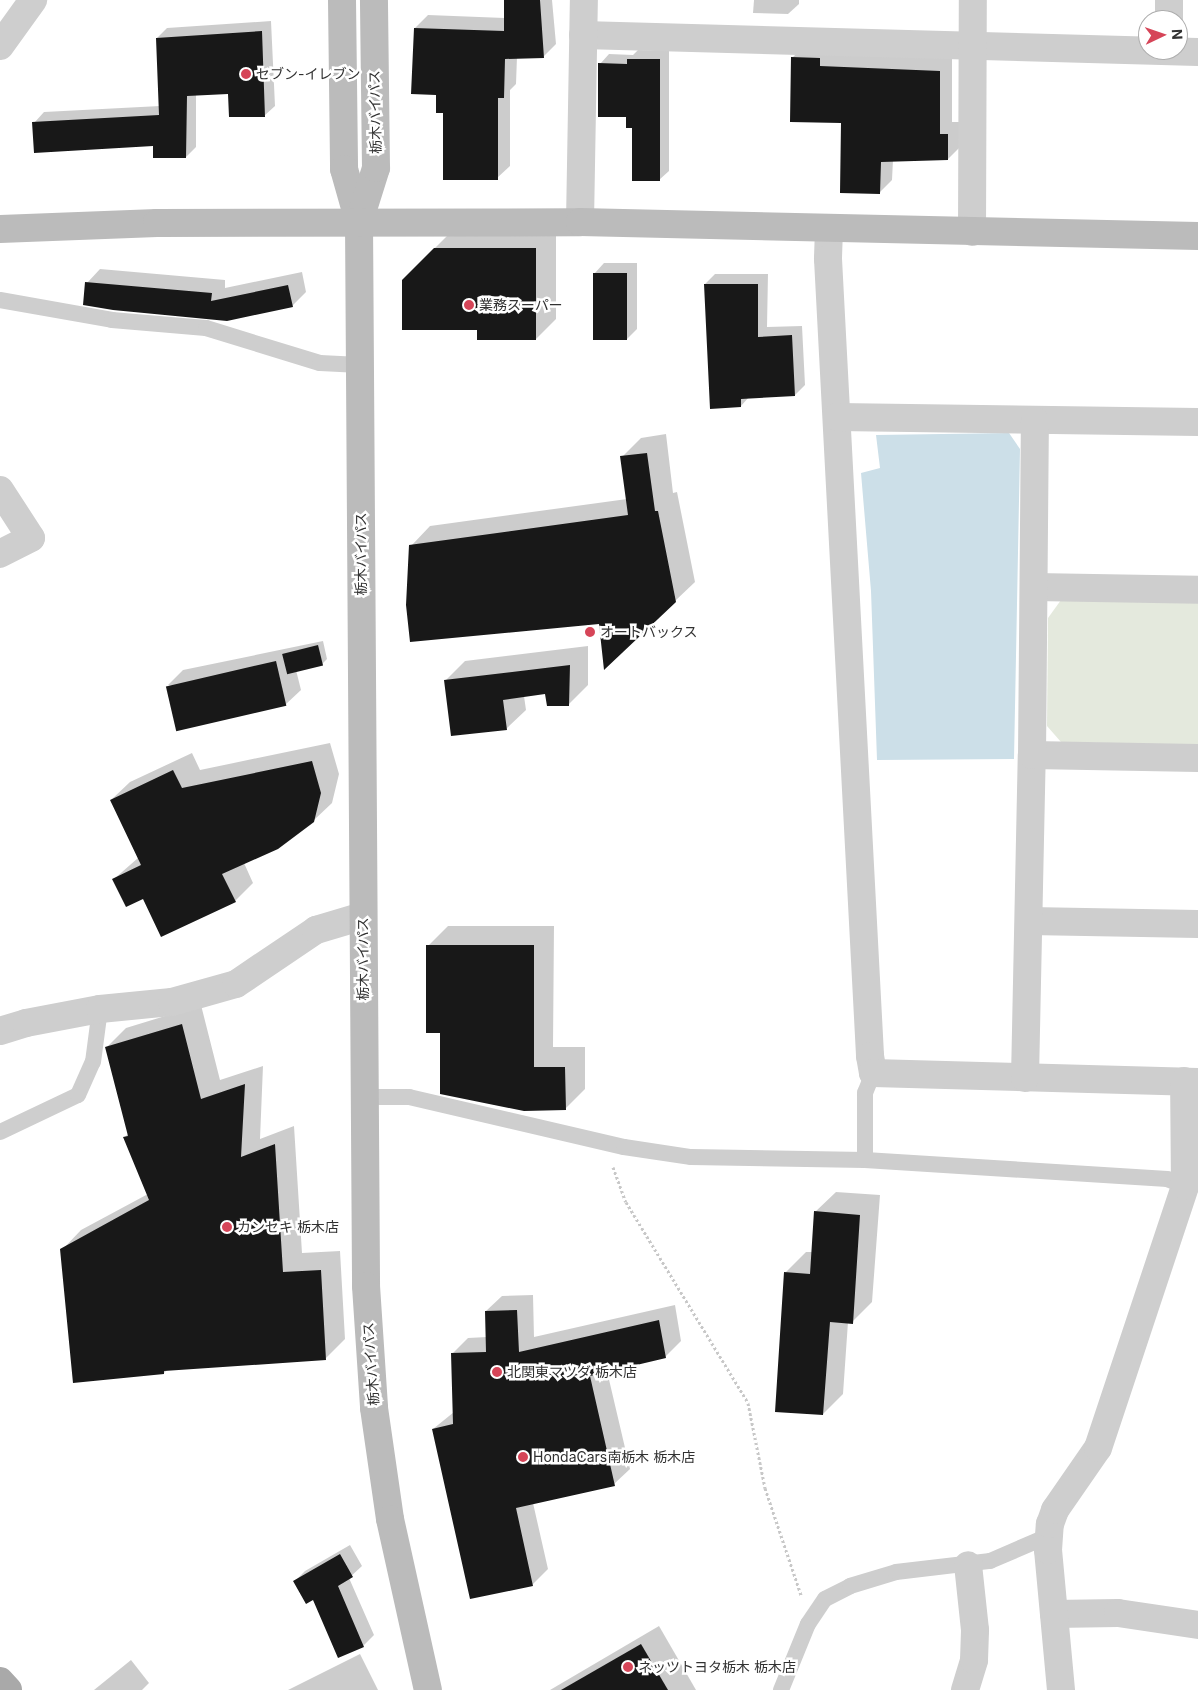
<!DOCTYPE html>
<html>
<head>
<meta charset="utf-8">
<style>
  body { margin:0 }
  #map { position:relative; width:1198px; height:1690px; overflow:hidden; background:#fff; font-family:Inter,"Noto Sans JP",sans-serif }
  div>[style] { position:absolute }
  .green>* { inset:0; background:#e4e9dd }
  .water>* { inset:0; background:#ccdfe8 }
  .shadow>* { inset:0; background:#0003 }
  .building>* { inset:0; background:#181818; transform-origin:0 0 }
  .path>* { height:3px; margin-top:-1.5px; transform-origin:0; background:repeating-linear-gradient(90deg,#c8c8c8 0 2.5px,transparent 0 5px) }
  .lane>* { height:16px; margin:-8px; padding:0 8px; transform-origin:8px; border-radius:8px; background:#cecece }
  .street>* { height:28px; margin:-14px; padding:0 14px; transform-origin:14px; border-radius:14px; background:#cecece }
  .secondary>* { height:28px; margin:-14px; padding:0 14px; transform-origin:14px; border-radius:14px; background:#bbb }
  .primary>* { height:28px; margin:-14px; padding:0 14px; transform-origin:14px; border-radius:14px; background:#a9a9a9 }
  .dots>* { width:14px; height:14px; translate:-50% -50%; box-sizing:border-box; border:2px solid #fff; border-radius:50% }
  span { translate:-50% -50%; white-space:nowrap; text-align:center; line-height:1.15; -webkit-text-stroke:5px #fff; paint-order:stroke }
  .poi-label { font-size:14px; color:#313131 }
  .left { translate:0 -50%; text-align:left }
  .street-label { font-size:14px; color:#313131 }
  .north { position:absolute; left:1138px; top:10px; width:50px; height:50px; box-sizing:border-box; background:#fff; border:1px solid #adadad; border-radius:50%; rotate:87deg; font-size:14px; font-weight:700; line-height:20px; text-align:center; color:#313131 }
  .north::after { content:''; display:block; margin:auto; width:18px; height:22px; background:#d64558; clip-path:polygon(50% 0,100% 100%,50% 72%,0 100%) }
</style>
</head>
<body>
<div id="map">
  <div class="green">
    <div style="clip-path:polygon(1061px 600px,1198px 603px,1198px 745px,1061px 742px,1047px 726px,1048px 618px)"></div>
  </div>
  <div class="water">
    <div style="clip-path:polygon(1009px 433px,1020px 449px,1014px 759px,877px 760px,871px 591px,861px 473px,880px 468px,876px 435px)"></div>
  </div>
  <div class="shadow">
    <div style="clip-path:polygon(505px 0,552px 0,556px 44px,543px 57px,517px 57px,516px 84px,510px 90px,510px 166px,497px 178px,444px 112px,415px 28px,428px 15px,505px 18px)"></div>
    <div style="clip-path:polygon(754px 0,799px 0,799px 4px,788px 14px,753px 13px)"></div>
    <div style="clip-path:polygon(271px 21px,275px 106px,264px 116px,229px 93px,196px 94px,196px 147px,186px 157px,154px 145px,34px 123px,44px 112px,160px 106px,157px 38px,167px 28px)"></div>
    <div style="clip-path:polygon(805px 45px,952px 58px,952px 122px,961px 122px,961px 146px,948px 159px,893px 160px,892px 180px,880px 192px,842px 122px,792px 58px)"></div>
    <div style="clip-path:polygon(638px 50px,669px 51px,669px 171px,659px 180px,600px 64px,609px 54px,633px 55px)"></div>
    <div style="clip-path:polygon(455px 228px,556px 228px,556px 319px,536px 339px,403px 280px)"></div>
    <div style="clip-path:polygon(604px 263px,637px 263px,637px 329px,627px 339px,594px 274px)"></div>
    <div style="clip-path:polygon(100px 269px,225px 280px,225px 288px,302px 272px,306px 292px,292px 306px,85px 304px,87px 283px)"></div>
    <div style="clip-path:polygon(715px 274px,768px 274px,767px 327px,802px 326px,805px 385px,795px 395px,749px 397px,741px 406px,705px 284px)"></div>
    <div style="clip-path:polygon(666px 434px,673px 493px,677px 492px,695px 582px,675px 601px,600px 623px,411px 546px,430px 526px,627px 499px,622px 457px,641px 438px)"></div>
    <div style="clip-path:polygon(323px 641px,327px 659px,322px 664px,296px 670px,301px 690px,285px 705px,168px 685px,183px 670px)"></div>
    <div style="clip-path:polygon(588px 646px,588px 685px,568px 705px,546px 693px,524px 696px,526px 710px,506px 729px,446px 680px,465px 661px)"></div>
    <div style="clip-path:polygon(330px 743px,339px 774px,332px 803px,313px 821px,244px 863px,253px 883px,235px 901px,144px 897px,114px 879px,138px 858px,111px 800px,130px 782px,192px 753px,200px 770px)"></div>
    <div style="clip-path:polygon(448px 926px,554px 926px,553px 1047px,585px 1047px,585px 1089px,565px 1109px,441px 1032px,428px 946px)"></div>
    <div style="clip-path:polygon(201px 1005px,220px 1080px,263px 1066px,260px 1139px,294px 1126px,302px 1253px,340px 1251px,345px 1339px,326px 1358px,168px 1369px,164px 1373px,62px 1250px,81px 1230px,148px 1194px,125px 1137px,129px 1133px,107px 1047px,126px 1028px)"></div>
    <div style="clip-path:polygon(836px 1192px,880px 1195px,872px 1302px,852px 1322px,848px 1322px,843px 1394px,823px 1414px,786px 1272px,806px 1252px,812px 1252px,815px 1212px)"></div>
    <div style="clip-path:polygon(533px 1295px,534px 1337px,675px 1305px,681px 1341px,665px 1357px,607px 1371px,630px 1469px,614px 1484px,533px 1503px,548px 1569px,532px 1585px,433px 1429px,454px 1412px,452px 1354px,468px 1338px,487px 1337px,486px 1311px,502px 1296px)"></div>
    <div style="clip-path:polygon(350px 1545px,362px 1566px,349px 1578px,374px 1635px,363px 1646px,295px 1581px,305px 1571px)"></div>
    <div style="clip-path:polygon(659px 1626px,696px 1690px,550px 1690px)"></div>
    <div style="clip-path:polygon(360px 1654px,378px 1690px,288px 1690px)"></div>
    <div style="clip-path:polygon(131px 1660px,149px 1683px,142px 1690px,94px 1690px)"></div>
  </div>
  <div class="building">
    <div style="clip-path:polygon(504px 0,540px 0,544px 58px,505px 59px,504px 98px,498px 98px,498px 180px,443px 180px,443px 113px,436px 113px,436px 95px,411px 94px,414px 28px,504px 31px)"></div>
    <div style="clip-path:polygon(262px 31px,265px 117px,229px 117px,228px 94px,187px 96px,186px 158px,153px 158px,153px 146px,34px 153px,32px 122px,159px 115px,156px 38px)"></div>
    <div style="clip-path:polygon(791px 57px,820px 58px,820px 66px,940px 71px,940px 134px,948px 134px,948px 160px,881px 162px,880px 194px,840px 193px,841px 123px,790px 122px)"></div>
    <div style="clip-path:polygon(627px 59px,660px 59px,660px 181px,632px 181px,632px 128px,626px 128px,626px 117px,598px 117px,598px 63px,627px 64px)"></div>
    <div style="clip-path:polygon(434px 248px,536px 248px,536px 340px,477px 340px,477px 330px,402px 330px,402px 280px)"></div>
    <div style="left:593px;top:273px;width:34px;height:67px"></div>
    <div style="clip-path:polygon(85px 282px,212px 293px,211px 301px,288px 285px,293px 307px,227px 321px,113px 310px,83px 305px)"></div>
    <div style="clip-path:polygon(704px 284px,758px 284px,758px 337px,792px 335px,795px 396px,741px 399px,741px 407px,710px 409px)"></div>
    <div style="clip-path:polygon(647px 453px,655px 511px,658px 511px,676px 602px,604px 670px,599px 624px,410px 642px,406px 605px,409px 545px,628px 515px,620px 456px)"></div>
    <div style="left:318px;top:645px;width:21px;height:37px;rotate:76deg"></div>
    <div style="left:276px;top:661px;width:46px;height:113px;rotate:77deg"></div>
    <div style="clip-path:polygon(570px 665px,569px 706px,547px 706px,545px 694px,503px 700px,507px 730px,451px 736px,444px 680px)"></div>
    <div style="clip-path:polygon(312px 761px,321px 793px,314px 822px,278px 849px,222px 874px,236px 902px,161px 937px,143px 899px,126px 907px,112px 879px,141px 865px,110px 800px,173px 770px,182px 788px)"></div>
    <div style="clip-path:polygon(426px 945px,534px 945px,534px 1067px,565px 1067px,566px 1110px,524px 1111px,440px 1094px,440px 1033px,426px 1033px)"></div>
    <div style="clip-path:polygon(182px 1024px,201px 1099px,245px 1084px,241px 1157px,275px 1144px,283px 1272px,321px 1270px,326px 1360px,164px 1371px,164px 1374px,73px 1383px,60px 1249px,149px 1200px,123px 1137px,128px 1136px,105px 1047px)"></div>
    <div style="clip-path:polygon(814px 1211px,860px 1215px,853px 1324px,830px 1322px,823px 1415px,775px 1412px,784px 1272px,810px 1274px)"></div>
    <div style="clip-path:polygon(517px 1310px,519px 1352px,659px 1320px,666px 1358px,590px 1376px,615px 1486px,516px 1508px,533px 1586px,470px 1599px,432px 1429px,453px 1424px,451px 1353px,486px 1352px,485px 1311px)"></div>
    <div style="clip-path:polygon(340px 1554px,353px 1577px,338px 1586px,364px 1647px,338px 1658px,313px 1600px,306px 1604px,293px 1581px)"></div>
    <div style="clip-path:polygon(641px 1644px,668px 1690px,561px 1690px)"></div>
  </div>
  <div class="path">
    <div style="left:613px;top:1167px;width:37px;rotate:70deg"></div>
    <div style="left:626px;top:1202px;width:235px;rotate:58.7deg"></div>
    <div style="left:748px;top:1403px;width:87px;rotate:78.7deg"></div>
    <div style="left:765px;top:1488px;width:113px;rotate:71.4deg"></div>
  </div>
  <div class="lane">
    <div style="left:0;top:300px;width:114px;rotate:10.1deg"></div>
    <div style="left:112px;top:320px;width:94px;rotate:4.9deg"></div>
    <div style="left:206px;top:328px;width:119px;rotate:17.1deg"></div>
    <div style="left:320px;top:363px;width:40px;rotate:2.9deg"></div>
    <div style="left:363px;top:1097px;width:46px"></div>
    <div style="left:409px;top:1097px;width:221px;rotate:13.1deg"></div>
    <div style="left:624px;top:1147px;width:68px;rotate:8.5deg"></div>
    <div style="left:691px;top:1157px;width:174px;rotate:1deg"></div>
    <div style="left:865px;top:1160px;width:303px;rotate:3.6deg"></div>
    <div style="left:1167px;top:1179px;width:19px;rotate:21deg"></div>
    <div style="left:0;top:1132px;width:86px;rotate:-25.4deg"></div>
    <div style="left:78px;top:1095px;width:36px;rotate:-66deg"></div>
    <div style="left:93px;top:1062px;width:53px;rotate:-82.5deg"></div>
    <div style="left:865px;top:1160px;width:67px;rotate:-90deg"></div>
    <div style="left:865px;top:1093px;width:22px;rotate:-68deg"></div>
    <div style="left:781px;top:1690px;width:71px;rotate:-67.8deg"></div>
    <div style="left:808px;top:1624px;width:30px;rotate:-56deg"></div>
    <div style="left:825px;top:1599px;width:28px;rotate:-27deg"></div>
    <div style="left:850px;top:1586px;width:48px;rotate:-16.9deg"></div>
    <div style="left:896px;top:1572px;width:95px;rotate:-6.7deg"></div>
    <div style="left:990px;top:1561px;width:63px;rotate:-23.3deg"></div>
  </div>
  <div class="street">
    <div style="left:1169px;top:20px;width:20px;rotate:-90deg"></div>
    <div style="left:583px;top:35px;width:615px;rotate:1.58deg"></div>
    <div style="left:0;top:46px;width:57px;rotate:-54.3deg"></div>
    <div style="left:580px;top:222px;width:222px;rotate:-89deg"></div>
    <div style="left:829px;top:229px;width:30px;rotate:92deg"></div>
    <div style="left:828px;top:259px;width:798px;rotate:86.98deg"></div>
    <div style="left:870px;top:1056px;width:17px;rotate:80deg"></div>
    <div style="left:873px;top:1073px;width:325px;rotate:1.6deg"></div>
    <div style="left:972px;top:232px;width:232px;rotate:-89.8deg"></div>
    <div style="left:837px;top:417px;width:361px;rotate:0.8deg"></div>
    <div style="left:0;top:490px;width:57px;rotate:57.1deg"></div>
    <div style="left:31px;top:538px;width:35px;rotate:153deg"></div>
    <div style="left:1034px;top:587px;width:164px;rotate:1deg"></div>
    <div style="left:1032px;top:755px;width:166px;rotate:1deg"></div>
    <div style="left:1029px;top:921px;width:169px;rotate:1deg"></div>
    <div style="left:0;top:1031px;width:27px;rotate:-17deg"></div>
    <div style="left:26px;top:1023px;width:75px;rotate:-10.7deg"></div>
    <div style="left:100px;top:1009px;width:72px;rotate:-5.6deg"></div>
    <div style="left:172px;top:1002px;width:66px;rotate:-15.7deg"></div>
    <div style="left:236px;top:984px;width:97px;rotate:-34deg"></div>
    <div style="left:316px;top:930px;width:49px;rotate:-16.6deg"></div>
    <div style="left:1025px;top:1078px;width:323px;rotate:-88.8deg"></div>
    <div style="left:1032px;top:755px;width:334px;rotate:-89.5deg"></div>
    <div style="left:1054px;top:1614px;width:64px;rotate:-0.9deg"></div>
    <div style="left:1118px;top:1613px;width:81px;rotate:8.5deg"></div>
    <div style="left:965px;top:1690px;width:31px;rotate:-73deg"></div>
    <div style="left:974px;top:1660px;width:30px;rotate:-88deg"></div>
    <div style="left:975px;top:1630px;width:65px;rotate:-96.1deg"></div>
    <div style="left:1061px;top:1690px;width:141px;rotate:-95.3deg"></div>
    <div style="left:1048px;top:1550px;width:26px;rotate:-86deg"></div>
    <div style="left:1050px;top:1524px;width:15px;rotate:-70deg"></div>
    <div style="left:1055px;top:1510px;width:75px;rotate:-55.3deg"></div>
    <div style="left:1098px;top:1448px;width:276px;rotate:-71.6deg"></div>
    <div style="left:1185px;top:1186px;width:105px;rotate:-90.5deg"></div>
  </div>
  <div class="secondary">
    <div style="left:342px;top:0;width:169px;rotate:89.3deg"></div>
    <div style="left:344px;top:169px;width:55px;rotate:74.2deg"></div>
    <div style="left:359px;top:222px;width:1064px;rotate:89.62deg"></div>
    <div style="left:366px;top:1286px;width:122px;rotate:86.2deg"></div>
    <div style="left:374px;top:1408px;width:112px;rotate:81.8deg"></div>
    <div style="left:390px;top:1519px;width:175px;rotate:77.5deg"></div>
    <div style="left:359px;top:222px;width:57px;rotate:-72.5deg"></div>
    <div style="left:376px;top:168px;width:168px;rotate:-90.7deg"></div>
    <div style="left:0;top:229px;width:157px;rotate:-2.2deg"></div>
    <div style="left:157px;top:223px;width:423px;rotate:-0.1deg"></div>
    <div style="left:580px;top:222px;width:618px;rotate:1.3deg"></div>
  </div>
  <div class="primary">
    <div style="left:0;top:1681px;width:12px;rotate:48deg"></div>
  </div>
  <div class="dots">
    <div style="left:246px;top:74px;background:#d64558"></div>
    <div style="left:469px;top:305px;background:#d64558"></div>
    <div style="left:590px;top:632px;background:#d64558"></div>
    <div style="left:227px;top:1227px;background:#d64558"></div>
    <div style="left:497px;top:1372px;background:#d64558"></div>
    <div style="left:523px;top:1457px;background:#d64558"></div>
    <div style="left:628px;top:1667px;background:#d64558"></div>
  </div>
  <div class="poi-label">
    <span class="left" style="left:256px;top:74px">セブン-イレブン</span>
    <span class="left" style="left:479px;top:305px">業務スーパー</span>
    <span class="left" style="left:600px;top:632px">オートバックス</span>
    <span class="left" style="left:237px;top:1227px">カンセキ 栃木店</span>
    <span class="left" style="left:507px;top:1372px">北関東マツダ 栃木店</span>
    <span class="left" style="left:533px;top:1457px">HondaCars南栃木 栃木店</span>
    <span class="left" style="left:638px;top:1667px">ネッツトヨタ栃木 栃木店</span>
  </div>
  <div class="street-label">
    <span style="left:375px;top:112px;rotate:-91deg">栃木バイパス</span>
    <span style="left:361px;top:554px;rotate:-90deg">栃木バイパス</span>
    <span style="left:363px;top:959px;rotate:-90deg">栃木バイパス</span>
    <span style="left:371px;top:1364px;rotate:-94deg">栃木バイパス</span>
  </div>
  <div class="north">N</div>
</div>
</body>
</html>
